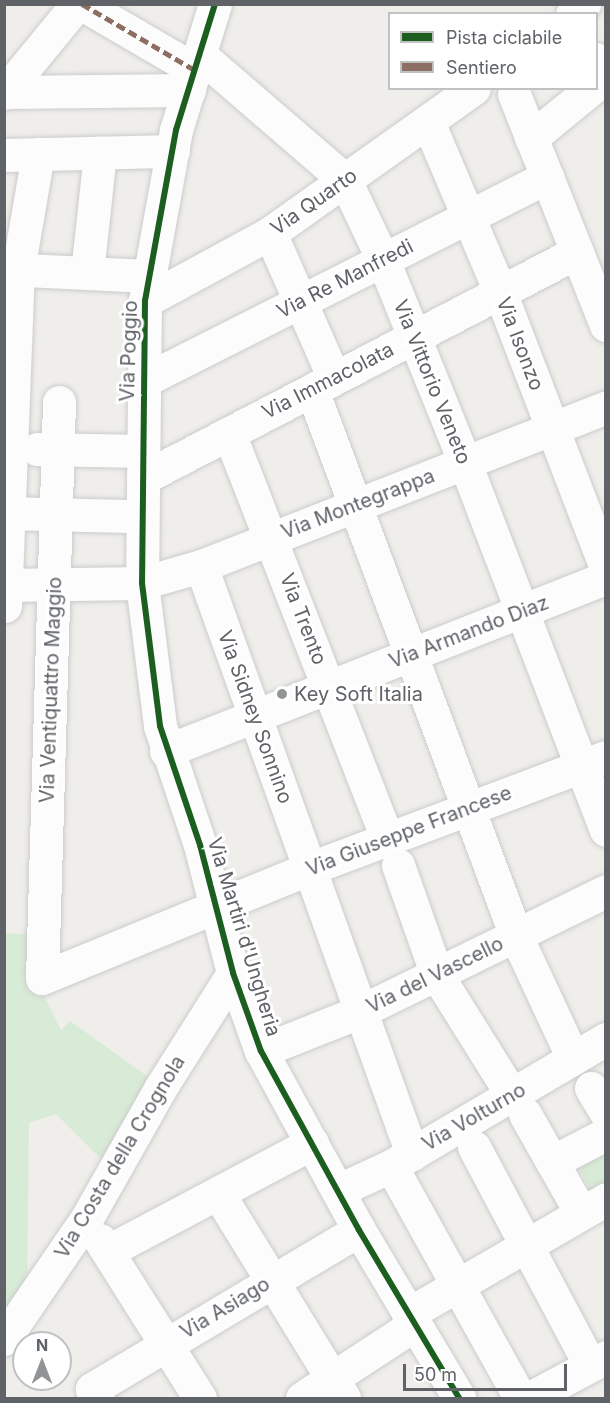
<!DOCTYPE html>
<html>
<head>
<meta charset="utf-8">
<style>
  body { margin:0 }
  #map { position:relative; width:610px; height:1403px; overflow:hidden; background:#efeeea; font-family:Inter,sans-serif }
  div>[style] { position:absolute }
  .green>* { inset:0; background:#d8ebd6 }
  .roads { filter:drop-shadow(0 0 2px #cbcccc) drop-shadow(0 0 2px #cbcccc) }
  .minor>* { height:33px; margin:-16.5px; padding:0 16.5px; transform-origin:16.5px; border-radius:16.5px; background:#fdfcfc }
  .quiet>* { height:4.5px; margin-top:-2.25px; transform-origin:0; background:repeating-linear-gradient(90deg,#8d6e63 0 9px,transparent 0 13.5px) }
  .cycleway>* { height:6px; margin:-3px; padding:0 3px; transform-origin:3px; border-radius:3px; background:#1b5e20 }
  .dots>* { width:16px; height:16px; translate:-50% -50%; box-sizing:border-box; border:3px solid #fff; border-radius:50% }
  span { translate:-50% -50%; white-space:nowrap; text-align:center; line-height:1.15; -webkit-text-stroke:6px #fff; paint-order:stroke }
  .street-label { font-size:20px; color:#5f6368 }
  .poi-label { font-size:20px; color:#5f6368 }
  .left { translate:0 -50%; text-align:left }
  .frame { position:absolute; inset:0; border:6px solid #5f6368; pointer-events:none }
  .legend { position:absolute; left:388px; top:12px; width:210px; height:78px; box-sizing:border-box; background:#fff; border:2px solid #bfc1c3; margin:0; padding:8px 10px; list-style:none; font-size:18px; color:#5f6368 }
  .legend li { display:flex; align-items:center; gap:12px; height:30px }
  .legend b { width:30px; border:2px solid #bfc1c3 }
  .north { position:absolute; left:12px; top:1331px; width:60px; height:60px; box-sizing:border-box; background:#fff; border:2px solid #bfc1c3; border-radius:50%; rotate:0deg; font-size:16px; font-weight:700; line-height:24px; text-align:center; color:#5f6368 }
  .north::after { content:''; display:block; margin:auto; width:21px; height:27px; background:#919496; clip-path:polygon(50% 0,100% 100%,50% 72%,0 100%) }
  .scale { position:absolute; left:403px; top:1364px; width:164px; height:27px; box-sizing:border-box; border:3px solid #5f6368; border-top:0; padding-left:8px; font-size:18px; line-height:21px; white-space:nowrap; color:#5f6368; -webkit-text-stroke:4px #fff; paint-order:stroke }
</style>
</head>
<body>
<div id="map">
  <div class="green">
    <div style="clip-path:polygon(5px 933px,34px 935px,35px 977px,61px 1030px,70px 1021px,154px 1081px,105px 1163px,56px 1114px,29px 1123px,27px 1294px,5px 1317px)"></div>
    <div style="clip-path:polygon(605px 1142px,605px 1185px,592px 1192px,574px 1161px)"></div>
  </div>
  <div class="roads">
    <div class="minor">
      <div style="left:82px;top:4px;width:131px;rotate:30.3deg"></div>
      <div style="left:215px;top:4px;width:132px;rotate:107.2deg"></div>
      <div style="left:176px;top:130px;width:174px;rotate:100.3deg"></div>
      <div style="left:145px;top:301px;width:282px;rotate:90.6deg"></div>
      <div style="left:142px;top:583px;width:144px;rotate:82.8deg"></div>
      <div style="left:160px;top:726px;width:126px;rotate:71.4deg"></div>
      <div style="left:200px;top:845px;width:132px;rotate:75.5deg"></div>
      <div style="left:233px;top:973px;width:83px;rotate:70.3deg"></div>
      <div style="left:261px;top:1051px;width:204px;rotate:61.3deg"></div>
      <div style="left:359px;top:1230px;width:196px;rotate:59.2deg"></div>
      <div style="left:572px;top:14px;width:16px;rotate:-40deg"></div>
      <div style="left:200px;top:55px;width:191px;rotate:40.8deg"></div>
      <div style="left:345px;top:180px;width:89px;rotate:64.6deg"></div>
      <div style="left:383px;top:260px;width:219px;rotate:68deg"></div>
      <div style="left:465px;top:463px;width:393px;rotate:69deg"></div>
      <div style="left:596px;top:59px;width:25px;rotate:67deg"></div>
      <div style="left:5px;top:92px;width:184px;rotate:-0.6deg"></div>
      <div style="left:4px;top:93px;width:115px;rotate:-50.6deg"></div>
      <div style="left:514px;top:94px;width:249px;rotate:68.3deg"></div>
      <div style="left:428px;top:122px;width:185px;rotate:67deg"></div>
      <div style="left:500px;top:292px;width:296px;rotate:69deg"></div>
      <div style="left:531px;top:138px;width:79px;rotate:-39.3deg"></div>
      <div style="left:4px;top:155px;width:169px;rotate:-1.4deg"></div>
      <div style="left:270px;top:233px;width:158px;rotate:66.2deg"></div>
      <div style="left:4px;top:269px;width:145px;rotate:2.8deg"></div>
      <div style="left:87px;top:273px;width:121px;rotate:-83.8deg"></div>
      <div style="left:145px;top:301px;width:142px;rotate:-28.5deg"></div>
      <div style="left:270px;top:233px;width:250px;rotate:-35.4deg"></div>
      <div style="left:143px;top:381px;width:453px;rotate:-26.8deg"></div>
      <div style="left:312px;top:390px;width:583px;rotate:69.51deg"></div>
      <div style="left:516px;top:936px;width:135px;rotate:65deg"></div>
      <div style="left:59px;top:402px;width:576px;rotate:91.69deg"></div>
      <div style="left:42px;top:978px;width:287px;rotate:-22.3deg"></div>
      <div style="left:308px;top:869px;width:318px;rotate:-20.6deg"></div>
      <div style="left:229px;top:433px;width:437px;rotate:68.7deg"></div>
      <div style="left:37px;top:449px;width:106px;rotate:1.1deg"></div>
      <div style="left:143px;top:478px;width:489px;rotate:-27.5deg"></div>
      <div style="left:4px;top:513px;width:123px;rotate:1.4deg"></div>
      <div style="left:201px;top:566px;width:625px;rotate:70.26deg"></div>
      <div style="left:4px;top:585px;width:138px;rotate:-0.8deg"></div>
      <div style="left:142px;top:583px;width:61px;rotate:-16.1deg"></div>
      <div style="left:201px;top:566px;width:435px;rotate:-21.4deg"></div>
      <div style="left:5px;top:606px;width:336px;rotate:-87.8deg"></div>
      <div style="left:18px;top:270px;width:118px;rotate:-80.2deg"></div>
      <div style="left:166px;top:751px;width:473px;rotate:-21.5deg"></div>
      <div style="left:398px;top:865px;width:117px;rotate:70.5deg"></div>
      <div style="left:437px;top:975px;width:142px;rotate:58deg"></div>
      <div style="left:261px;top:1051px;width:105px;rotate:-21.7deg"></div>
      <div style="left:359px;top:1012px;width:275px;rotate:-26.1deg"></div>
      <div style="left:591px;top:1088px;width:29px;rotate:59deg"></div>
      <div style="left:525px;top:1114px;width:114px;rotate:60.5deg"></div>
      <div style="left:474px;top:1147px;width:247px;rotate:62deg"></div>
      <div style="left:552px;top:1162px;width:61px;rotate:-27.4deg"></div>
      <div style="left:391px;top:1166px;width:265px;rotate:60.9deg"></div>
      <div style="left:339px;top:1190px;width:57px;rotate:-24.8deg"></div>
      <div style="left:391px;top:1166px;width:250px;rotate:-30.6deg"></div>
      <div style="left:218px;top:1193px;width:241px;rotate:58.4deg"></div>
      <div style="left:100px;top:1240px;width:187px;rotate:57.7deg"></div>
      <div style="left:108px;top:1251px;width:231px;rotate:-27.9deg"></div>
      <div style="left:408px;top:1314px;width:229px;rotate:-30.1deg"></div>
      <div style="left:4px;top:1339px;width:147px;rotate:-55.6deg"></div>
      <div style="left:87px;top:1218px;width:150px;rotate:-60.5deg"></div>
      <div style="left:161px;top:1087px;width:135px;rotate:-57.7deg"></div>
      <div style="left:98px;top:1398px;width:11px;rotate:-124deg"></div>
      <div style="left:92px;top:1389px;width:311px;rotate:-30.8deg"></div>
      <div style="left:302px;top:1398px;width:135px;rotate:-33.2deg"></div>
      <div style="left:530px;top:1398px;width:86px;rotate:-28.3deg"></div>
    </div>
  </div>
  <div class="quiet">
    <div style="left:82px;top:4px;width:131px;rotate:30.3deg"></div>
  </div>
  <div class="cycleway">
    <div style="left:215px;top:4px;width:132px;rotate:107.2deg"></div>
    <div style="left:176px;top:130px;width:174px;rotate:100.3deg"></div>
    <div style="left:145px;top:301px;width:282px;rotate:90.6deg"></div>
    <div style="left:142px;top:583px;width:144px;rotate:82.8deg"></div>
    <div style="left:160px;top:726px;width:126px;rotate:71.4deg"></div>
    <div style="left:200px;top:845px;width:132px;rotate:75.5deg"></div>
    <div style="left:233px;top:973px;width:83px;rotate:70.3deg"></div>
    <div style="left:261px;top:1051px;width:204px;rotate:61.3deg"></div>
    <div style="left:359px;top:1230px;width:196px;rotate:59.2deg"></div>
  </div>
  <div class="dots">
    <div style="left:282px;top:694px;background:#919496"></div>
  </div>
  <div class="street-label">
    <span style="left:314px;top:202px;rotate:-35deg">Via Quarto</span>
    <span style="left:345px;top:279px;rotate:-27deg">Via Re Manfredi</span>
    <span style="left:520px;top:344px;rotate:69deg">Via Isonzo</span>
    <span style="left:129px;top:351px;rotate:-88deg">Via Poggio</span>
    <span style="left:328px;top:381px;rotate:-27deg">Via Immacolata</span>
    <span style="left:432px;top:382px;rotate:68deg">Via Vittorio Veneto</span>
    <span style="left:358px;top:504px;rotate:-21deg">Via Montegrappa</span>
    <span style="left:303px;top:619px;rotate:69deg">Via Trento</span>
    <span style="left:469px;top:632px;rotate:-21deg">Via Armando Diaz</span>
    <span style="left:51px;top:690px;rotate:-88deg">Via Ventiquattro Maggio</span>
    <span style="left:255px;top:717px;rotate:70deg">Via Sidney Sonnino</span>
    <span style="left:409px;top:831px;rotate:-21deg">Via Giuseppe Francese</span>
    <span style="left:244px;top:937px;rotate:73deg">Via Martiri d'Ungheria</span>
    <span style="left:435px;top:975px;rotate:-26deg">Via del Vascello</span>
    <span style="left:474px;top:1117px;rotate:-30deg">Via Volturno</span>
    <span style="left:120px;top:1157px;rotate:-59deg">Via Costa della Crognola</span>
    <span style="left:225px;top:1308px;rotate:-31deg">Via Asiago</span>
  </div>
  <div class="poi-label">
    <span class="left" style="left:294px;top:694px">Key Soft Italia</span>
  </div>
  <div class="frame"></div>
  <ul class="legend">
  <li><b style="height:8px;background:#1b5e20"></b>Pista ciclabile</li>
  <li><b style="height:8px;background:#8d6e63"></b>Sentiero</li>
  </ul>
  <div class="north">N</div>
  <div class="scale">50 m</div>
</div>
</body>
</html>
